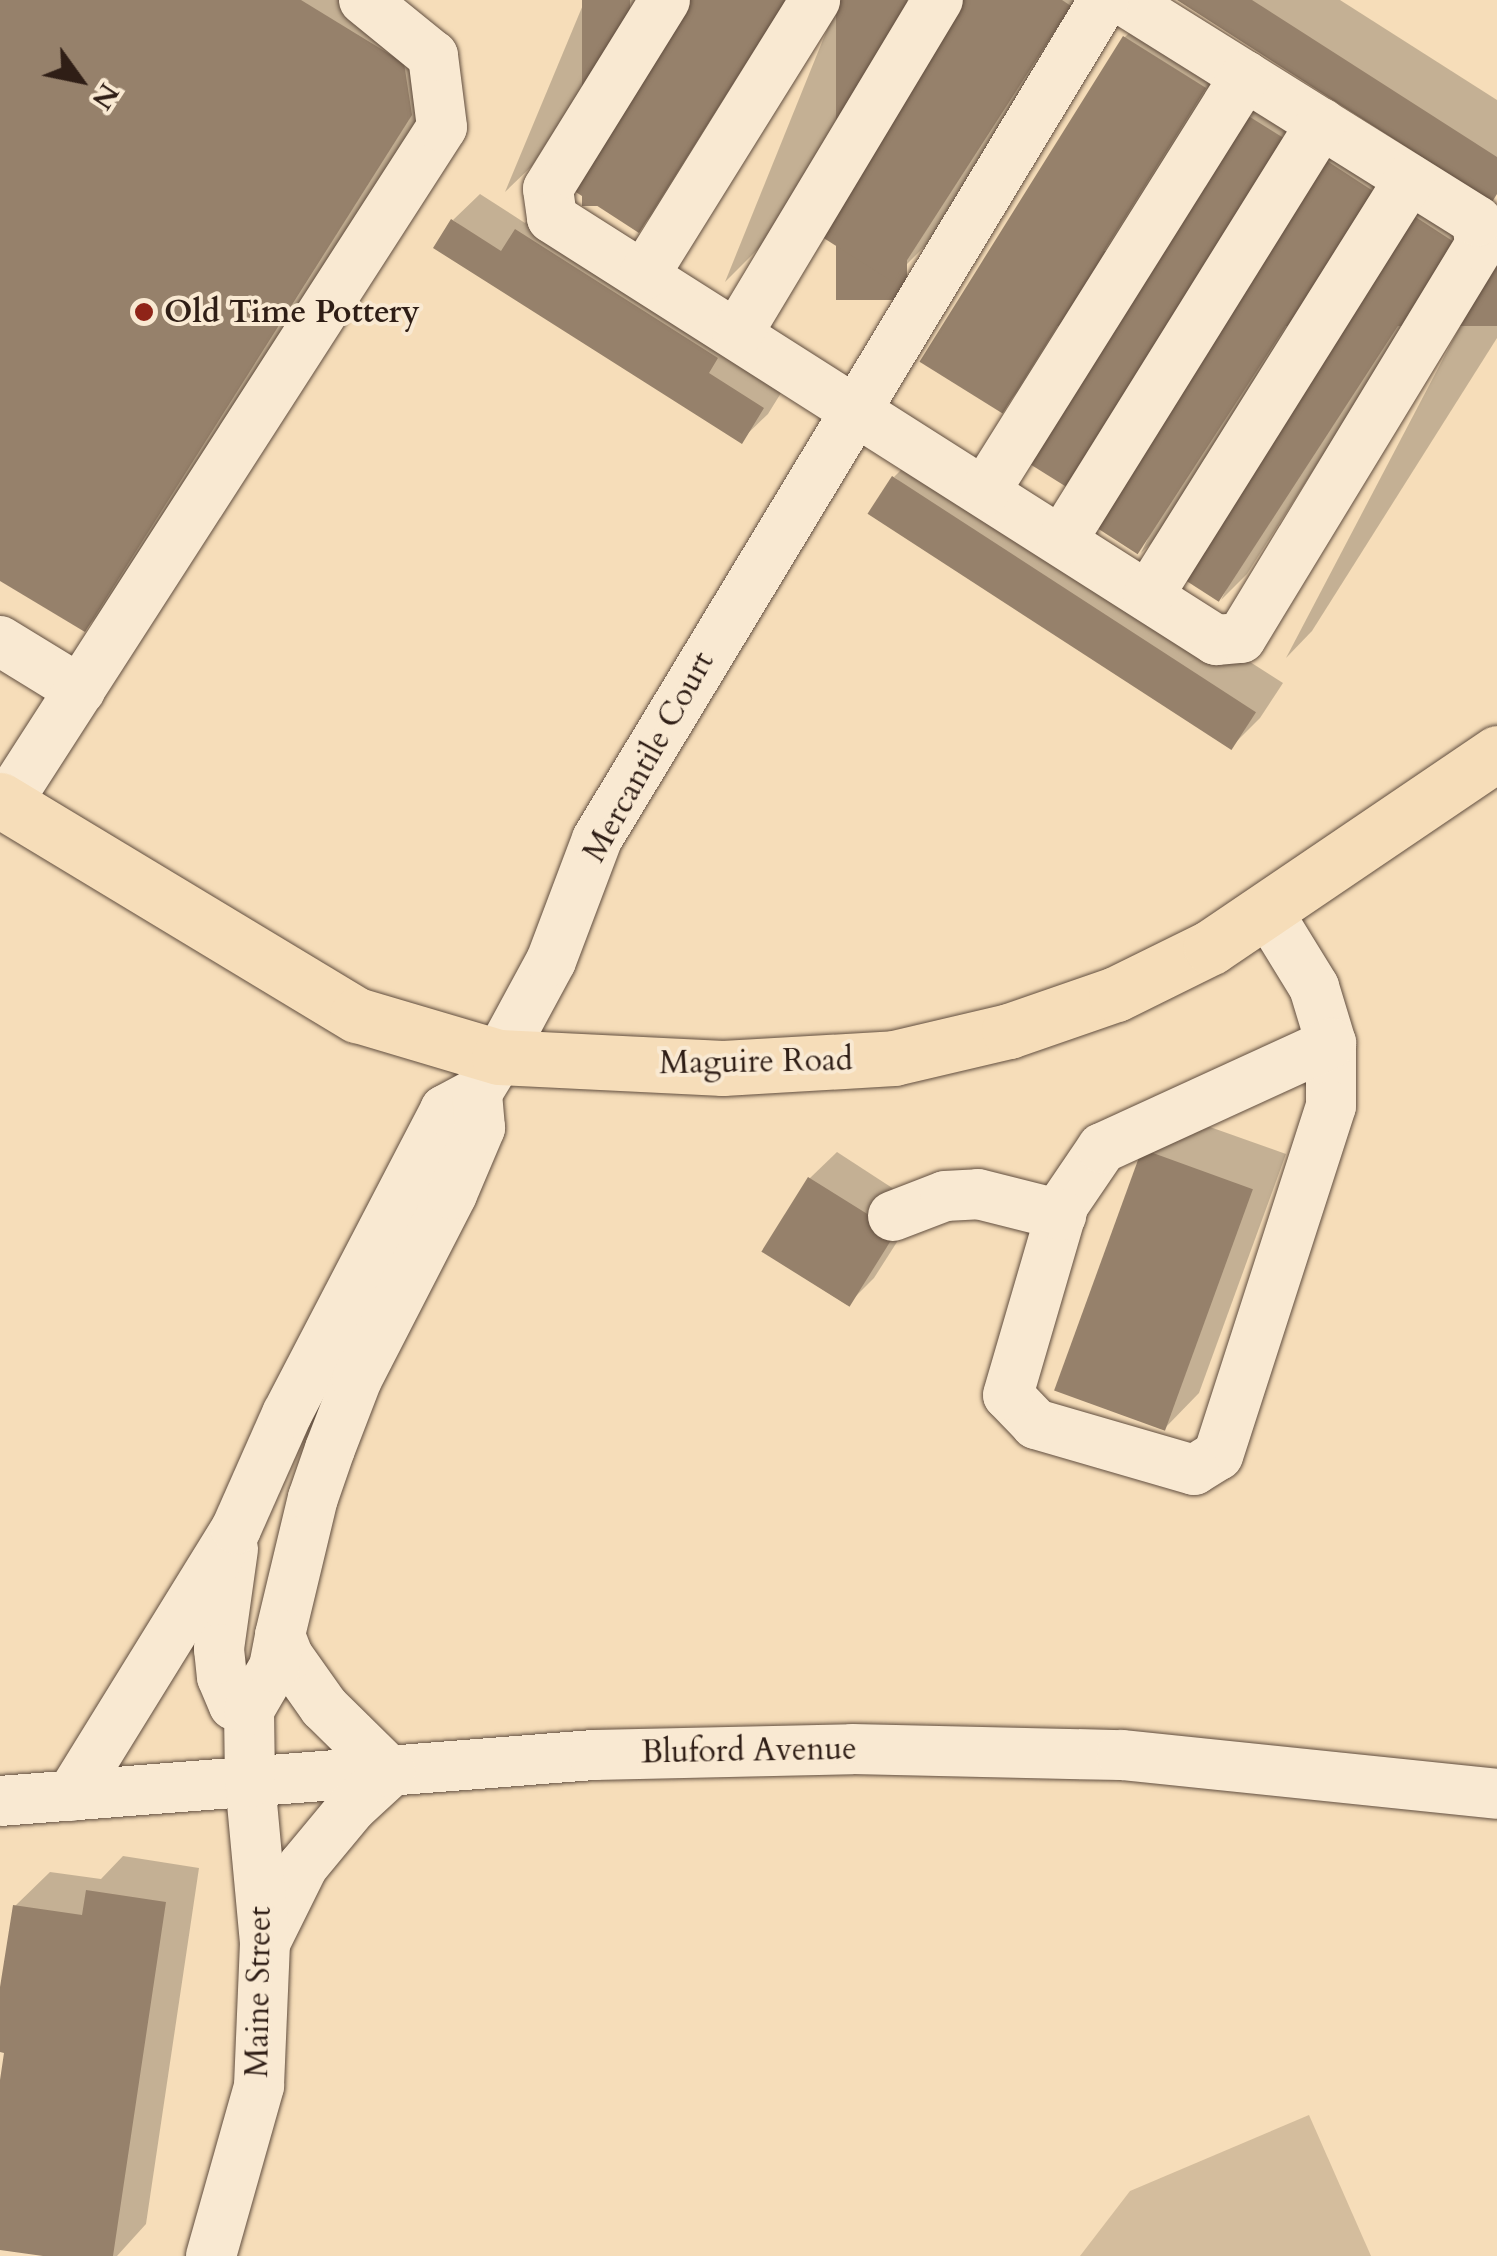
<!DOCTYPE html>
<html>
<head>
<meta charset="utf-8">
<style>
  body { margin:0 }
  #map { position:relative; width:1497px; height:2256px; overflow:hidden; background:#f6ddb9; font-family:Cardo,serif }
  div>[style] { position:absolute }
  .green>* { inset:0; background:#d4bd9d }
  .shadow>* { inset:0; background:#0003 }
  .building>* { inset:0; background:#96816b; transform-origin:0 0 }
  .roads { filter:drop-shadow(0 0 2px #614e3f) drop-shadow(0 0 2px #614e3f) }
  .minor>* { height:50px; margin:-25px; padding:0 25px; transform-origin:25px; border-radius:25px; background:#f9e9d2 }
  .major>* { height:55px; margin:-27.5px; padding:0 27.5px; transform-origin:27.5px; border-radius:27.5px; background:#f6ddb9 }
  .dots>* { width:28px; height:28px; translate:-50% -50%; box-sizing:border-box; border:5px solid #f9e9d2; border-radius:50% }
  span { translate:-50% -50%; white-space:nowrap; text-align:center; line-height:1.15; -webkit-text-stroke:8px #f9e9d2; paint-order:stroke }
  .poi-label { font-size:32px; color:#2f1e16; font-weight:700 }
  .left { translate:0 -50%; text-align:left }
  .street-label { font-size:32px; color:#2f1e16 }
  .north { position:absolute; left:30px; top:30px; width:100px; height:100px; -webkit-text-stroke:8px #f9e9d2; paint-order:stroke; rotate:123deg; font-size:28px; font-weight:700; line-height:40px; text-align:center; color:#2f1e16 }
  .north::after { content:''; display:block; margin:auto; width:35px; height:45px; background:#2f1e16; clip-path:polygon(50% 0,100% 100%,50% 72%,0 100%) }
</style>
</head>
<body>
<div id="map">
  <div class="green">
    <div style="clip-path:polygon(1309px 2115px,1371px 2256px,1080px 2256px,1130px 2191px)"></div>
  </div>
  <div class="shadow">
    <div style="clip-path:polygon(0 0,391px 0,445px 78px,120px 594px,85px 629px,0 578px)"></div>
    <div style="clip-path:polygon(585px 0,637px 0,532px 166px,505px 192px)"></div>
    <div style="clip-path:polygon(686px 0,797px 0,673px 195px,638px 229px)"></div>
    <div style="clip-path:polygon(839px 0,917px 0,760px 247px,725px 282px)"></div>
    <div style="clip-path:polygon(963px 0,1084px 0,927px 244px,892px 279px)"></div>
    <div style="clip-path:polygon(1181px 0,1340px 0,1497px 100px,1497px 193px)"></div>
    <div style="clip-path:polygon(1160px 3px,1239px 53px,1034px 376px,1000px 410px,921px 361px,1125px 37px)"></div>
    <div style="clip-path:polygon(1271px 87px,1309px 111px,1091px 456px,1064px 482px,1244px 113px)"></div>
    <div style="clip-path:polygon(1360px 126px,1407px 155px,1176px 519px,1141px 553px,1326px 160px)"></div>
    <div style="clip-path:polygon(1439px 189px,1477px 214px,1247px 574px,1221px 600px,1413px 216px)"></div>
    <div style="clip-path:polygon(480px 194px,525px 223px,544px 204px,789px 380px,768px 414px,741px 440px,453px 220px)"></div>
    <div style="clip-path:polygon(1497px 256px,1497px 338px,1312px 631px,1286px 658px)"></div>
    <div style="clip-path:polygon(920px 451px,1283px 683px,1260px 718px,1234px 744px,894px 477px)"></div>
    <div style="clip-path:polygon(1179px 1116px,1286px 1154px,1199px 1393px,1165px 1428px,1144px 1150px)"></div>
    <div style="clip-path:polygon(837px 1152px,920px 1206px,874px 1278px,847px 1305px,763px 1251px,810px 1178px)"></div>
    <div style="clip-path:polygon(123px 1856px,199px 1868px,146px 2224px,117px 2256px,56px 2256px,0 2247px,0 2097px,7px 2051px,0 2050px,0 2004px,15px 1906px,50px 1872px,101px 1879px)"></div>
  </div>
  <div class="building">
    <div style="clip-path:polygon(0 0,301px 0,404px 63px,412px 115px,85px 632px,0 581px)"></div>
    <div style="left:582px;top:0;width:48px;height:206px"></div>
    <div style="clip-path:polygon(683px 0,786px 0,639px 233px,565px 185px)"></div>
    <div style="left:836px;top:0;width:71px;height:300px"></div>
    <div style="clip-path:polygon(960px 0,1062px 0,1071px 6px,893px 282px,811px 230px)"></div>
    <div style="clip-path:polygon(1177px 0,1252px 0,1497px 157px,1497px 194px,1492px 202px)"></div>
    <div style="left:1123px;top:36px;width:98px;height:384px;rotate:32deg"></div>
    <div style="left:1242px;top:112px;width:49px;height:411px;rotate:32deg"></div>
    <div style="left:1324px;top:159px;width:59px;height:433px;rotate:33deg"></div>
    <div style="left:1411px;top:214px;width:50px;height:430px;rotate:33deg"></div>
    <div style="clip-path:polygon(451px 219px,501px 251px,515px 229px,718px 358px,709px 373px,764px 408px,742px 444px,433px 248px)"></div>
    <div style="left:1497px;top:251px;width:75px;height:460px;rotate:90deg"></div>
    <div style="left:892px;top:476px;width:434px;height:45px;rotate:33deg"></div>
    <div style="left:1142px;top:1149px;width:118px;height:257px;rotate:20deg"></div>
    <div style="left:808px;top:1177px;width:104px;height:88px;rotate:32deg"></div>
    <div style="clip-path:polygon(86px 1890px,166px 1902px,113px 2256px,43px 2256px,0 2250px,0 2080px,4px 2053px,0 2052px,0 1987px,13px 1905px,82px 1915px)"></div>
  </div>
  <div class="roads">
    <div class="minor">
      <div style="left:665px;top:0;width:222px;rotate:121.8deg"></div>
      <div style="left:548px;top:189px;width:29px;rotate:82deg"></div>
      <div style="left:552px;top:218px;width:787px;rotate:32.44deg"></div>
      <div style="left:1216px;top:640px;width:25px;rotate:-5deg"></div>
      <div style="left:1241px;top:638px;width:460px;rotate:-58.7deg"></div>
      <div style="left:1480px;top:245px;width:24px;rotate:-97deg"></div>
      <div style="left:1477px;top:221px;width:416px;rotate:-148deg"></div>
      <div style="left:644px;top:275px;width:324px;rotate:-58.1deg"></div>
      <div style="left:737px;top:334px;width:390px;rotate:-59deg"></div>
      <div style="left:985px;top:491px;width:490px;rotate:-57.9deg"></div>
      <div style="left:1062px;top:540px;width:491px;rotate:-58.1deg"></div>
      <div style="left:1148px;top:596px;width:492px;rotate:-57.9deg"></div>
      <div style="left:0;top:641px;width:94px;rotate:31.5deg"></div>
      <div style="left:6px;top:804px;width:805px;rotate:-57.22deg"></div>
      <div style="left:442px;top:127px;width:72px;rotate:-97.2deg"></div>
      <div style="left:433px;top:56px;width:89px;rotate:-140.9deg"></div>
      <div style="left:1266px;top:909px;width:92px;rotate:58.4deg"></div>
      <div style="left:1314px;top:987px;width:59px;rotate:73.1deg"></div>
      <div style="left:1331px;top:1043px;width:63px;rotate:90deg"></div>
      <div style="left:1331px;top:1106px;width:367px;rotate:107.9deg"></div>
      <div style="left:1218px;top:1455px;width:28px;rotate:148deg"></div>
      <div style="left:1194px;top:1470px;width:165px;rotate:-163.8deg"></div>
      <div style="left:1036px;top:1424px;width:40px;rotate:-134deg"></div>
      <div style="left:1008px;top:1395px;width:199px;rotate:-73.7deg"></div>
      <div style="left:1064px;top:1204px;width:68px;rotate:-55.8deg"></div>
      <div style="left:1102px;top:1148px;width:252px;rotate:-24.6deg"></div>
      <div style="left:893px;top:1216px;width:56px;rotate:-21deg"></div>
      <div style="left:945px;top:1196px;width:33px;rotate:-3deg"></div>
      <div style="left:978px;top:1194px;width:86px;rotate:14.2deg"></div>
      <div style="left:233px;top:1549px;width:101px;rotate:98deg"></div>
      <div style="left:219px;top:1649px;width:28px;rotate:84deg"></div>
      <div style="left:222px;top:1677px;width:30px;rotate:67deg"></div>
      <div style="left:234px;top:1705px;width:16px;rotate:18deg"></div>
      <div style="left:71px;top:1796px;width:314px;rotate:-58.3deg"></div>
      <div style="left:236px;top:1529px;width:126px;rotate:-66.1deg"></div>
      <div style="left:287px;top:1414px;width:343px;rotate:-62.5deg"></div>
      <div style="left:445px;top:1110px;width:36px;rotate:-28deg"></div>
      <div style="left:477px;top:1093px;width:42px;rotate:-58.6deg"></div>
      <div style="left:499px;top:1057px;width:109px;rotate:-61.6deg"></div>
      <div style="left:551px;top:961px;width:130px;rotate:-69.3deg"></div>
      <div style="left:597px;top:839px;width:980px;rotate:-58.86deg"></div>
      <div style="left:0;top:1801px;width:596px;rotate:-4.43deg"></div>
      <div style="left:594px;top:1755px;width:258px;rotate:-1.3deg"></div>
      <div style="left:852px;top:1749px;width:270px;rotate:1.3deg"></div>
      <div style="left:1122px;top:1755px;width:377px;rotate:5.9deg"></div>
      <div style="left:265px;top:1943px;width:86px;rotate:-63.7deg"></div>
      <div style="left:303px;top:1866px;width:77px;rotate:-50.3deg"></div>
      <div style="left:352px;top:1807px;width:52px;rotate:-42.6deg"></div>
      <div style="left:390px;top:1772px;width:93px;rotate:-135.4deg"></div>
      <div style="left:324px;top:1707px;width:62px;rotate:-125.2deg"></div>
      <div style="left:288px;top:1656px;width:22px;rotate:-111deg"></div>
      <div style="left:280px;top:1635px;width:141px;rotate:-76.5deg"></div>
      <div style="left:313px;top:1498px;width:52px;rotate:-70.9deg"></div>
      <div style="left:330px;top:1449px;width:75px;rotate:-68.9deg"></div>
      <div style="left:357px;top:1379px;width:208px;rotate:-62.8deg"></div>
      <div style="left:452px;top:1194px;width:72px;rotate:-67deg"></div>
      <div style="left:480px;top:1128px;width:35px;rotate:-95deg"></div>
      <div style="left:211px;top:2256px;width:177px;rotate:-74.2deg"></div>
      <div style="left:259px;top:2086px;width:143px;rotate:-87.6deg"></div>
      <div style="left:265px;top:1943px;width:162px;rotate:-95.3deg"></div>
      <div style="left:250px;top:1782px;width:72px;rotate:-90.8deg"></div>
      <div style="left:249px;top:1710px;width:50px;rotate:-59.8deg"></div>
      <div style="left:274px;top:1667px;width:33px;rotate:-79deg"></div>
    </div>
    <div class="major">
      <div style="left:0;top:800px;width:417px;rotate:31.1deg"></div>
      <div style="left:357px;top:1015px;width:148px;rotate:16.5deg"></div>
      <div style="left:499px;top:1057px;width:224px;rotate:2.8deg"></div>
      <div style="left:723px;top:1068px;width:171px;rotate:-3.3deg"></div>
      <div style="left:894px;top:1058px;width:118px;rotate:-13.2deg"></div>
      <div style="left:1009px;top:1031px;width:113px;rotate:-19.1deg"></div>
      <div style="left:1116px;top:994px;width:106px;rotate:-26.3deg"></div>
      <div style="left:1211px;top:947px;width:346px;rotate:-34.1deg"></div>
    </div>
  </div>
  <div class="dots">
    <div style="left:144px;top:312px;background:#8f2418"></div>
  </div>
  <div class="poi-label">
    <span class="left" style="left:164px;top:312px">Old Time Pottery</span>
  </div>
  <div class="street-label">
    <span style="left:649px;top:757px;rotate:-61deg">Mercantile Court</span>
    <span style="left:756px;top:1062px;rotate:-1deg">Maguire Road</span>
    <span style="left:749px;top:1751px;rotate:-1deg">Bluford Avenue</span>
    <span style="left:259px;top:1992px;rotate:-89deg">Maine Street</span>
  </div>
  <div class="north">N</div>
</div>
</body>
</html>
